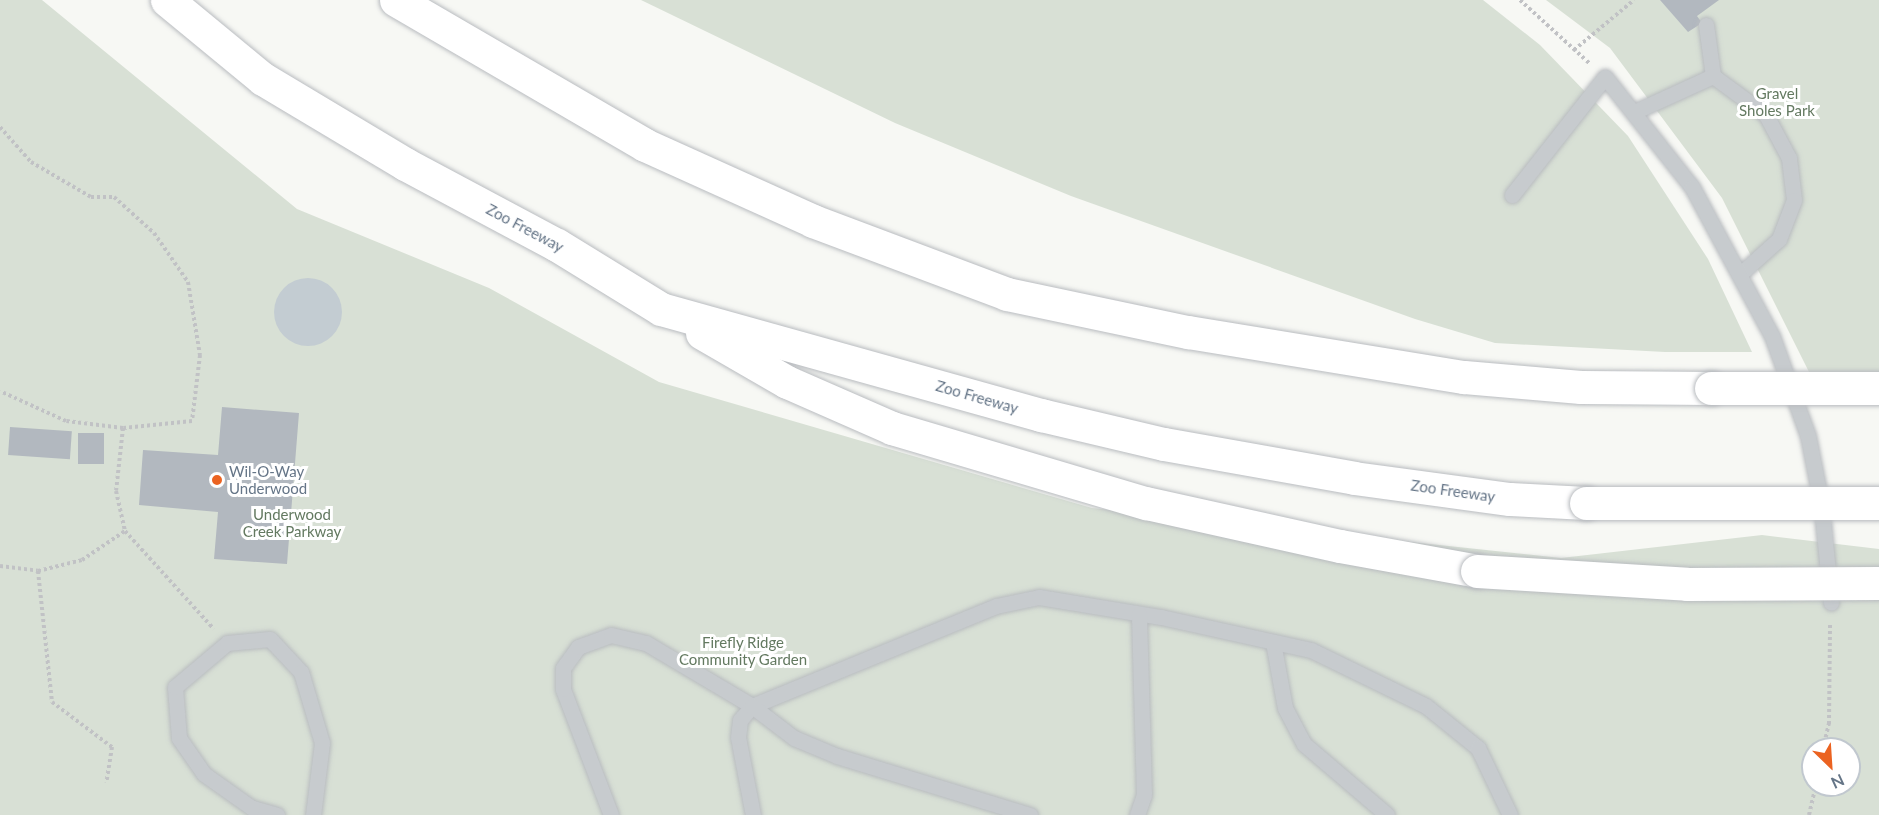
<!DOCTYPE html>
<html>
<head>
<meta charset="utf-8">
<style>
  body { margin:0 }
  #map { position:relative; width:1879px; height:815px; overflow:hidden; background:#f7f8f4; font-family:Lato,sans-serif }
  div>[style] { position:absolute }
  .green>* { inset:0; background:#d8e0d5 }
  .water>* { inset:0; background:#c3ccd2 }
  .round { border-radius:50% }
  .building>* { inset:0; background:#b2b8bf; transform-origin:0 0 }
  .path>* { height:4px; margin-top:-2px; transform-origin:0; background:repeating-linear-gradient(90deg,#c1c2c5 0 3px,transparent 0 6px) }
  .roads { filter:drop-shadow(0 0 2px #b9bcc0) drop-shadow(0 0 2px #b9bcc0) }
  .service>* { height:15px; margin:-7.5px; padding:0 7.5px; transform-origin:7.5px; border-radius:7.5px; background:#c7cbce }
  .motorway>* { height:33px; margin:-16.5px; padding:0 16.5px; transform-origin:16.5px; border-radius:16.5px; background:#fff }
  .bridges { filter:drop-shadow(0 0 2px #b9bcc0) drop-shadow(0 0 2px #b9bcc0) }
  .motorway-bridge>* { height:33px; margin:-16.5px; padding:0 16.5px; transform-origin:16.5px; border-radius:16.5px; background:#fff }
  .dots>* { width:16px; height:16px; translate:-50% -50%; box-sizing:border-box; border:3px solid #fff; border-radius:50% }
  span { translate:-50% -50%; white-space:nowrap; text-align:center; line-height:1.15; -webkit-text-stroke:6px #fff; paint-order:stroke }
  .park-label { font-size:15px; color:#637960 }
  .street-label { font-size:15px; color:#657587 }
  .poi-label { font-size:15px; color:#657587 }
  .left { translate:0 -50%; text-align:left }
  .north { position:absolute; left:1801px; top:737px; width:60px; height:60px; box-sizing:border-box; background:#fff; border:2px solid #c1c8cf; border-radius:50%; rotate:155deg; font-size:16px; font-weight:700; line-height:24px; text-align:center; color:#657587 }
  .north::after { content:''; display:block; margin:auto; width:21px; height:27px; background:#eb6321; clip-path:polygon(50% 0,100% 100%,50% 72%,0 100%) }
</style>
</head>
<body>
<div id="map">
  <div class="green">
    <div style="clip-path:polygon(evenodd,0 0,42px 0,297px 209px,489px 288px,659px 382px,1092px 508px,1561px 558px,1762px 535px,1879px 549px,1879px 815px,0 815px,0 0,1813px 749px,1849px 749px,1849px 785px,1813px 785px,1813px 749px)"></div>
    <div style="clip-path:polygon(641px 0,1483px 0,1540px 45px,1628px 136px,1708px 259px,1752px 352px,1665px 352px,1495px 343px,1415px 319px,1071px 196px,895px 123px)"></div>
    <div style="clip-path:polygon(1546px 0,1879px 0,1879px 372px,1810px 374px,1722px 198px,1610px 48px)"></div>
  </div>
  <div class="water">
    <div class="round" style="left:274px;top:278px;width:68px;height:68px"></div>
  </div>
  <div class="building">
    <div style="clip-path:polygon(1660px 0,1719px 0,1697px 16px,1702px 23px,1688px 32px)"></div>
    <div style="clip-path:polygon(222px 407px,299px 413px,287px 564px,214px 559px,218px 512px,139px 505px,143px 450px,218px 455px)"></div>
    <div style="left:10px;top:427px;width:62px;height:28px;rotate:4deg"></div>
    <div style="left:78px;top:433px;width:26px;height:31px"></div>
  </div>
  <div class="path">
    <div style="left:1520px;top:0;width:95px;rotate:42.4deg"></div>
    <div style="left:1574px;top:50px;width:78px;rotate:-39.8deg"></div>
    <div style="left:0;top:127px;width:47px;rotate:48.5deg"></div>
    <div style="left:31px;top:162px;width:69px;rotate:30.3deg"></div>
    <div style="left:91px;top:197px;width:23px"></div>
    <div style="left:114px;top:197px;width:54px;rotate:42deg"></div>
    <div style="left:154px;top:233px;width:60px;rotate:55.2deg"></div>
    <div style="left:188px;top:282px;width:74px;rotate:80.7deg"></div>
    <div style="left:200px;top:355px;width:66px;rotate:96.9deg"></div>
    <div style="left:192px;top:421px;width:69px;rotate:174.2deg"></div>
    <div style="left:123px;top:428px;width:57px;rotate:-173deg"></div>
    <div style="left:66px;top:421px;width:72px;rotate:-155.6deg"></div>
    <div style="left:123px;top:428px;width:63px;rotate:96.3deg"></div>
    <div style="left:116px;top:491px;width:41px;rotate:77.3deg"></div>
    <div style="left:125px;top:531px;width:132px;rotate:47.8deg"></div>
    <div style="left:0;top:566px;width:38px;rotate:7deg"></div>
    <div style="left:38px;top:571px;width:45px;rotate:-14deg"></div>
    <div style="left:82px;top:560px;width:52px;rotate:-34deg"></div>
    <div style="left:38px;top:571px;width:132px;rotate:83.9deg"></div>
    <div style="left:52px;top:702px;width:75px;rotate:36.9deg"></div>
    <div style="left:112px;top:747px;width:36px;rotate:99deg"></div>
    <div style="left:1823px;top:749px;width:26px;rotate:-77deg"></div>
    <div style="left:1829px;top:724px;width:102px;rotate:-89.4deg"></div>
    <div style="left:1809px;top:815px;width:31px;rotate:-77deg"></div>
  </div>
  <div class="roads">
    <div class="service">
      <div style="left:1706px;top:25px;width:51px;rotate:82.2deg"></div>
      <div style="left:1713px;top:76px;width:66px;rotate:36.3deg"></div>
      <div style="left:1766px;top:115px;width:49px;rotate:61.9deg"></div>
      <div style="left:1789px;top:158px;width:42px;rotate:83.2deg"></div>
      <div style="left:1794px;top:200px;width:42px;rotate:111deg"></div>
      <div style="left:1779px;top:239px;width:52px;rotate:138.1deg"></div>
      <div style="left:1634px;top:112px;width:87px;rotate:-24.5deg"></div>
      <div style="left:1512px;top:195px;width:150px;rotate:-51.8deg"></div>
      <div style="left:1605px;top:77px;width:140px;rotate:51.7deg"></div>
      <div style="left:1692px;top:187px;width:169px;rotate:61.8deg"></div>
      <div style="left:1772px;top:336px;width:106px;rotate:70.2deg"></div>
      <div style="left:1808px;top:436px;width:67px;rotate:78.9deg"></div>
      <div style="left:1821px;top:502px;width:101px;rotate:84.3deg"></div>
      <div style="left:1273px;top:642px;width:67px;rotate:79.7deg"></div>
      <div style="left:1285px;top:708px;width:41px;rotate:62.2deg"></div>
      <div style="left:1304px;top:744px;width:109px;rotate:40.5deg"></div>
      <div style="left:277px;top:815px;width:26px;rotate:-164deg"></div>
      <div style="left:252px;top:808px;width:59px;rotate:-144.7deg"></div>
      <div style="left:204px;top:774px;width:44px;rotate:-124.8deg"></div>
      <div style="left:179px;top:738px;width:51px;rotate:-94.5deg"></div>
      <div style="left:175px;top:687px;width:68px;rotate:-40.2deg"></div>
      <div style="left:227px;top:643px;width:43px;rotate:-5.3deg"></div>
      <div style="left:270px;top:639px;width:45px;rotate:46.8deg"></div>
      <div style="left:301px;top:672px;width:74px;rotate:73.5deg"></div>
      <div style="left:322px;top:743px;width:73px;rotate:97.1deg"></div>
      <div style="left:611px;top:815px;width:135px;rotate:-110.9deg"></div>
      <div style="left:563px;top:689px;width:21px;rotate:-90deg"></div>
      <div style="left:563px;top:668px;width:26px;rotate:-54deg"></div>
      <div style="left:578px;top:647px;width:35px;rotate:-20deg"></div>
      <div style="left:611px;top:635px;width:36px;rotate:13deg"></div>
      <div style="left:646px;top:643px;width:123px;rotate:30.7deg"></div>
      <div style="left:752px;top:706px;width:264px;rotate:-22.3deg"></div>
      <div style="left:996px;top:606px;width:44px;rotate:-11.8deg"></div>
      <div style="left:1039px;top:597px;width:124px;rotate:9.3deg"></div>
      <div style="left:1161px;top:617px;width:154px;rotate:12.4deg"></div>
      <div style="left:1311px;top:650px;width:128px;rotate:26deg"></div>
      <div style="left:1426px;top:706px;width:67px;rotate:38.9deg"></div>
      <div style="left:1478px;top:748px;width:74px;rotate:64.5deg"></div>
      <div style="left:753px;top:815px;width:79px;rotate:-100.9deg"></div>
      <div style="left:738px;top:737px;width:17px;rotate:-83deg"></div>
      <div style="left:740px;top:720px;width:18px;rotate:-49deg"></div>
      <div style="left:752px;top:706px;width:53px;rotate:37.3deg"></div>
      <div style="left:794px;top:738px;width:47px;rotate:22.7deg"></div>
      <div style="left:837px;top:756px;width:202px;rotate:17deg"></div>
      <div style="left:1137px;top:815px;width:21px;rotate:-71deg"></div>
      <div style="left:1144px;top:795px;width:181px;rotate:-91.6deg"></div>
    </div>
    <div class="motorway">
      <div style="left:167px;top:0;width:124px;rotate:39.5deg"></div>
      <div style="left:263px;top:79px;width:165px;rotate:30.9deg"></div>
      <div style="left:405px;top:164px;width:172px;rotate:28.1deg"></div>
      <div style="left:557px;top:245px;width:122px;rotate:31.6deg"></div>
      <div style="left:661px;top:309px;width:395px;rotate:15.6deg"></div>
      <div style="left:1041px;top:415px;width:126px;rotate:13.3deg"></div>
      <div style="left:1164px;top:444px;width:193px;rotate:10.1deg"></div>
      <div style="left:1354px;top:478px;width:157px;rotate:7.7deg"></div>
      <div style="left:1510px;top:499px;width:76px;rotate:3deg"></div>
      <div style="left:396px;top:0;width:288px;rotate:30.2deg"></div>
      <div style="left:645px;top:145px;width:184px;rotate:24.3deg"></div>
      <div style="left:813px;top:221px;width:207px;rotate:20.6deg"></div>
      <div style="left:1007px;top:294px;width:185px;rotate:11.9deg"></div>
      <div style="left:1188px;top:332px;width:280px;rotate:9.3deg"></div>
      <div style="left:1464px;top:377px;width:117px;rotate:4.9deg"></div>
      <div style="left:1581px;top:387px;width:130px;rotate:0.4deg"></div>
      <div style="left:702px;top:333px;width:98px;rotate:30deg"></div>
      <div style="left:787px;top:382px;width:115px;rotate:23.7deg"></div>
      <div style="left:892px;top:428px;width:265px;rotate:16.5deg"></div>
      <div style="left:1146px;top:503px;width:199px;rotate:12.5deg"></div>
      <div style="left:1340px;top:546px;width:139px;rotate:10.3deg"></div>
    </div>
  </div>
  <div class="bridges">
    <div class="motorway-bridge">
      <div style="left:1711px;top:388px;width:168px"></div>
      <div style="left:1586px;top:503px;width:293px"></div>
      <div style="left:1477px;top:571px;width:210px;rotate:3.5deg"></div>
      <div style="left:1687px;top:584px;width:192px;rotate:-0.3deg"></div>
    </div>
  </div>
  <div class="dots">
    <div style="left:217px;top:480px;background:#eb6321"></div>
  </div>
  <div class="park-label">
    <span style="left:1777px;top:102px">Gravel<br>Sholes Park</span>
    <span style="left:292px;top:523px">Underwood<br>Creek Parkway</span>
    <span style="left:743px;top:651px">Firefly Ridge<br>Community Garden</span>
  </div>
  <div class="street-label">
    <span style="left:525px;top:228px;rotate:28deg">Zoo Freeway</span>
    <span style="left:977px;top:397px;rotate:16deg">Zoo Freeway</span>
    <span style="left:1453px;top:491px;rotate:8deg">Zoo Freeway</span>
  </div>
  <div class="poi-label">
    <span class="left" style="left:229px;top:480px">Wil-O-Way<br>Underwood</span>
  </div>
  <div class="north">N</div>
</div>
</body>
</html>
